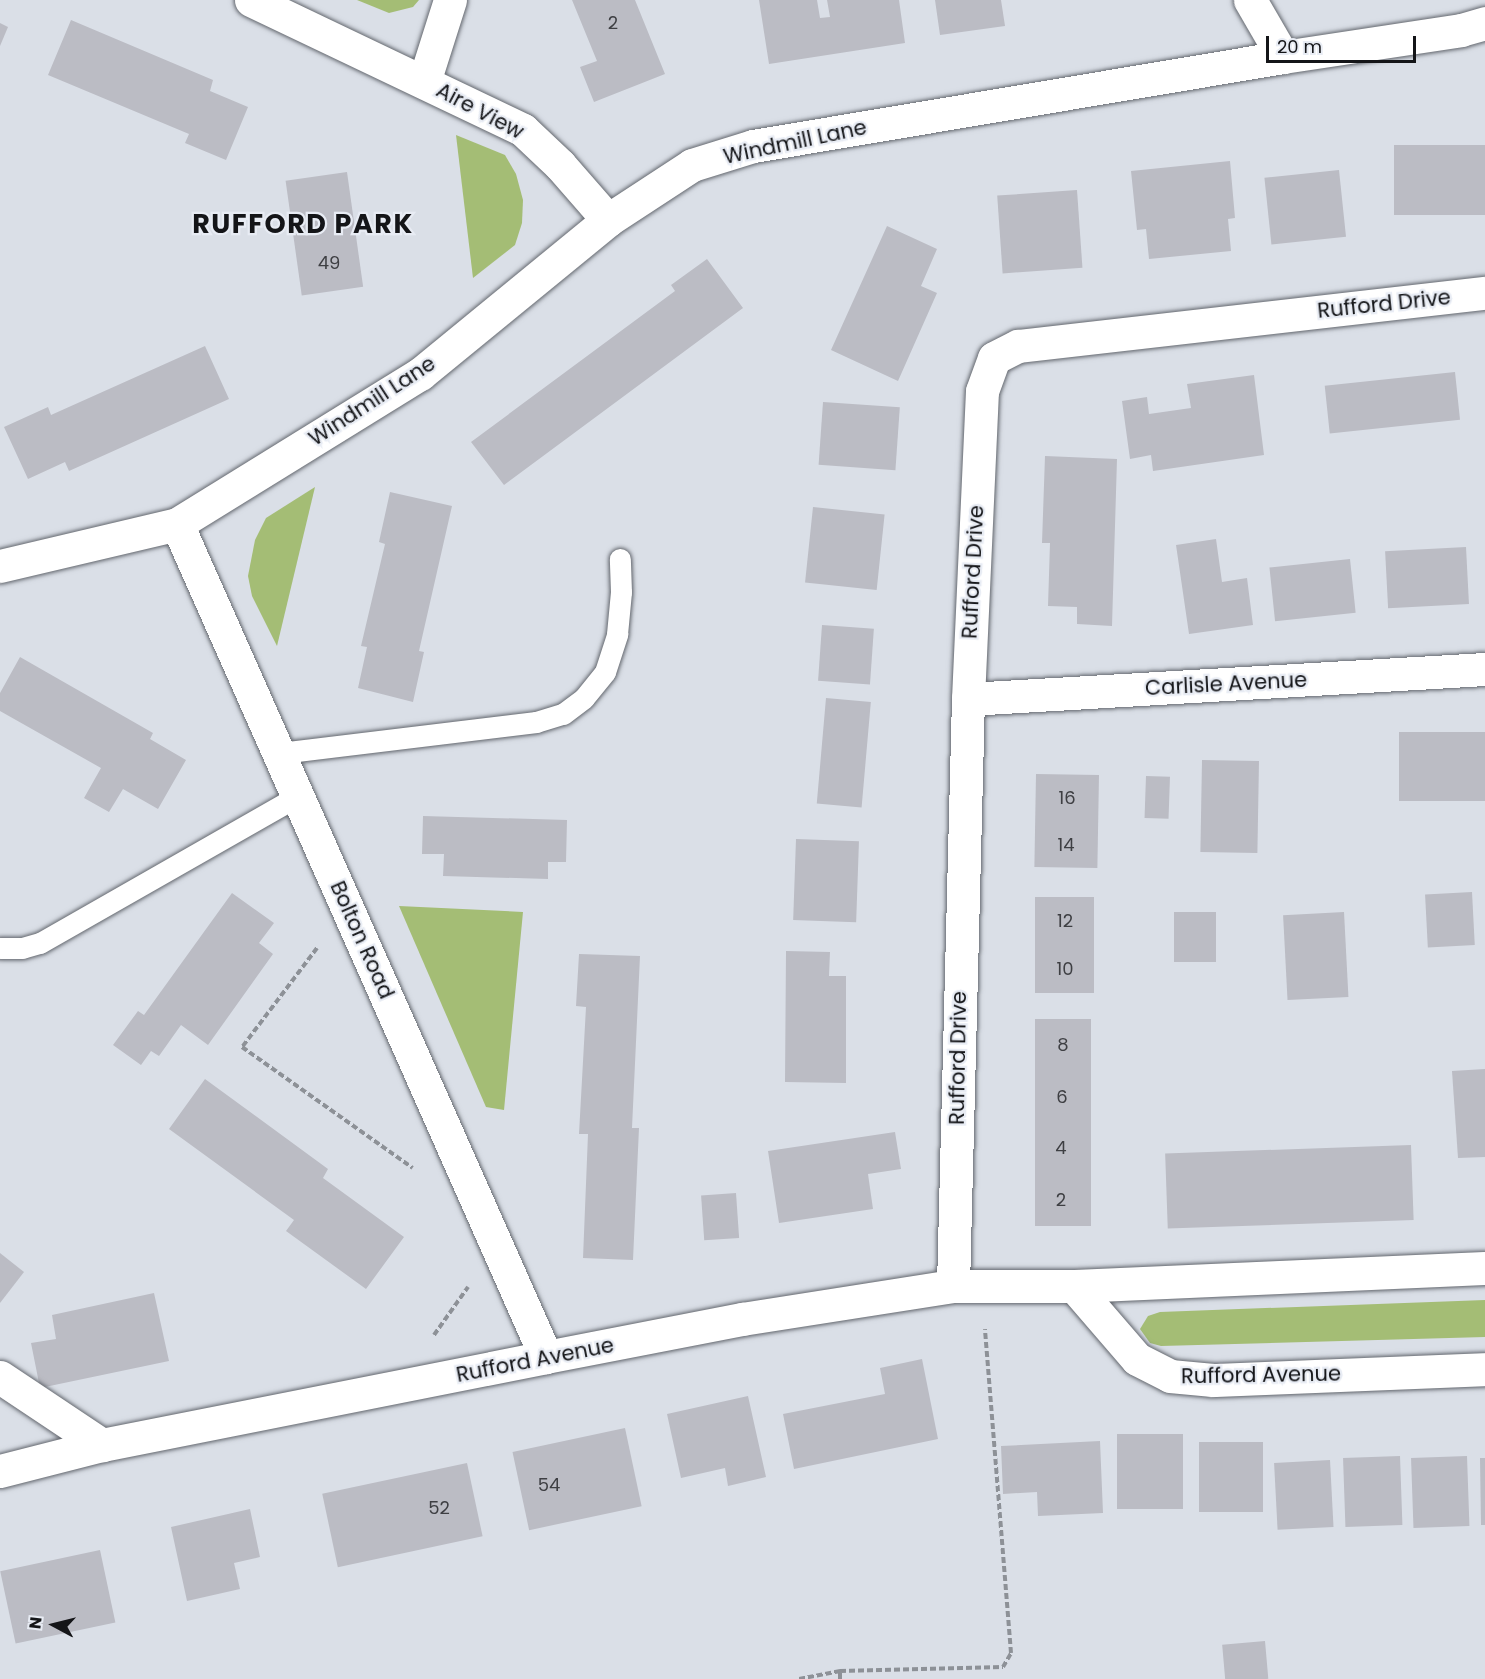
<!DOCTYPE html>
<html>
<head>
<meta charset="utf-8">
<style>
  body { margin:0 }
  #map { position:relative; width:1485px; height:1679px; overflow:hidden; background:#dadfe7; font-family:Poppins,sans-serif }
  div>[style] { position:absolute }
  .green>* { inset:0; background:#a4bd75 }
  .building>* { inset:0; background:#bbbcc4; transform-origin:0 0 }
  .path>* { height:4px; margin-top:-2px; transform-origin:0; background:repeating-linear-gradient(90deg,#8d9197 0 6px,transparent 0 9px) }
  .roads { filter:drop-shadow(0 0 2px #63676e) drop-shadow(0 0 2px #63676e) }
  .lane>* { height:21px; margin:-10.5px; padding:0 10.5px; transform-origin:10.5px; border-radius:10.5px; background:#fff }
  .street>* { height:33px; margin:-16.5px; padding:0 16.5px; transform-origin:16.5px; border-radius:16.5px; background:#fff }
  span { translate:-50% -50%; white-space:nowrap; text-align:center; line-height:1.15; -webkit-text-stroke:4.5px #e8ecf4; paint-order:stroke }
  .number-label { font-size:18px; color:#3e3f43 }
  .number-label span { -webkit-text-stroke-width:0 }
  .street-label { font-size:21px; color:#141518 }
  .district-label { font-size:27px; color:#141518; font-weight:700; letter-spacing:1.5px }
  .north { position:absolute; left:24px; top:1595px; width:60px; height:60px; -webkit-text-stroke:4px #e8ecf4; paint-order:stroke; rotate:277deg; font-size:16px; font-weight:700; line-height:24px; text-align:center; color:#141518 }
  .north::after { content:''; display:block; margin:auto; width:21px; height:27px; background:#141518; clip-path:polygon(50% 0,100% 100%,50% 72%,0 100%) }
  .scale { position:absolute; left:1266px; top:36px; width:150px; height:27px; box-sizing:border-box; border:3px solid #141518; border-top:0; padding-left:8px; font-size:18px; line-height:21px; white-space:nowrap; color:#141518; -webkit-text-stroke:4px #e8ecf4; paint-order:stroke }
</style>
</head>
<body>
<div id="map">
  <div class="green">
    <div style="clip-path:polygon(357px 0,419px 0,413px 7px,389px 13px)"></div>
    <div style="clip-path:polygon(456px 135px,505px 155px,516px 174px,523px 200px,522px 223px,515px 245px,473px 278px)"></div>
    <div style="clip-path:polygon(315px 487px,277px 646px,252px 596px,248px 576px,255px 540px,266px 518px)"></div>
    <div style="clip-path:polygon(399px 906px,523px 912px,504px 1110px,486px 1107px)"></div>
    <div style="clip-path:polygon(1485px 1300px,1485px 1337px,1161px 1346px,1150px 1343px,1140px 1329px,1148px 1316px,1160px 1312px)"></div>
  </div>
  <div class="building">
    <div style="clip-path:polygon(572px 0,635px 0,665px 74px,594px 102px,580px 67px,597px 61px)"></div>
    <div style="clip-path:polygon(759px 0,817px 0,820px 18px,830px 17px,827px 0,899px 0,905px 43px,769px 64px)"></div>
    <div style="clip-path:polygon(935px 0,1001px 0,1005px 26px,940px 35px)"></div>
    <div style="clip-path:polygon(71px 20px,213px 80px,210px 91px,248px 107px,226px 160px,185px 143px,189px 134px,48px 75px)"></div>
    <div style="clip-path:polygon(0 23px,8px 27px,0 46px)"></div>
    <div style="left:1485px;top:145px;width:70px;height:91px;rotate:90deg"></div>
    <div style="clip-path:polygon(1230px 161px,1235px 218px,1228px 219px,1231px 251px,1149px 259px,1146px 229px,1137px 230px,1131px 171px)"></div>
    <div style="left:1339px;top:170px;width:67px;height:75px;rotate:84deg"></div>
    <div style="left:347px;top:172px;width:116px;height:62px;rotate:82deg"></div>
    <div style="left:1077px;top:190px;width:78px;height:80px;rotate:86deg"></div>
    <div style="clip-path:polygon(887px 226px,937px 249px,921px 286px,937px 293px,898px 381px,831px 350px)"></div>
    <div style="clip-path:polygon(707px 259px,743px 308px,504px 485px,471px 442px,675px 291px,671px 285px)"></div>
    <div style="clip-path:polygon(205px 346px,229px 399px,69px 471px,65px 462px,28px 479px,4px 427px,48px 407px,51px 415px)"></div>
    <div style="left:1455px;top:372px;width:48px;height:131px;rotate:84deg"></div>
    <div style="clip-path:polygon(1254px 375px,1264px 455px,1153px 471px,1151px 455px,1130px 459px,1122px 401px,1147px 397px,1149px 414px,1191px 408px,1187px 384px)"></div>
    <div style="left:823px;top:402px;width:77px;height:63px;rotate:4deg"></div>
    <div style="clip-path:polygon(1045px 456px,1117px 459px,1112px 626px,1077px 624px,1077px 607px,1048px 606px,1050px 543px,1042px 543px)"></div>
    <div style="clip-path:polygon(390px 492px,452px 506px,419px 651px,424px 652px,413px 702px,358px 688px,367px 647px,361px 646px,385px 544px,379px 542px)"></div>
    <div style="left:813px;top:507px;width:72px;height:76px;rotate:6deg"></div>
    <div style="clip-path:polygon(1216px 539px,1222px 582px,1247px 578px,1253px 625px,1189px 634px,1176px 545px)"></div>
    <div style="left:1466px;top:547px;width:57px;height:81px;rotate:87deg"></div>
    <div style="left:1350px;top:559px;width:54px;height:81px;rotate:84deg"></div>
    <div style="left:822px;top:625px;width:52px;height:56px;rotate:4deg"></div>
    <div style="clip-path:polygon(20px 657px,153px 733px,150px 739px,186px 760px,158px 809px,123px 789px,109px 812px,84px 798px,101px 768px,0 711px,0 693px)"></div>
    <div style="left:826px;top:698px;width:45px;height:106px;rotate:5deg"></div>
    <div style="left:1485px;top:732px;width:69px;height:86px;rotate:90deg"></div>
    <div style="left:1202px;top:760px;width:57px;height:92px;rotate:1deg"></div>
    <div style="left:1036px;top:774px;width:63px;height:93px;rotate:1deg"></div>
    <div style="left:1146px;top:776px;width:24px;height:42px;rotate:2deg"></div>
    <div style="clip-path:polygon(423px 816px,567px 820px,566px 862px,548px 862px,548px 879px,443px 876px,444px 854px,422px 854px)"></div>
    <div style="left:796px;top:839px;width:63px;height:81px;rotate:2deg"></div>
    <div style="left:1472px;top:892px;width:53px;height:47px;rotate:87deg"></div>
    <div style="clip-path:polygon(232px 893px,274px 923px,259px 943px,273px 954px,208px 1045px,181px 1025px,159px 1056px,151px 1051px,141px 1065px,113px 1045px,138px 1011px,144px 1015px)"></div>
    <div style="left:1035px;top:897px;width:59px;height:96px"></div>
    <div style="left:1174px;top:912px;width:42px;height:50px"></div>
    <div style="left:1344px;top:912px;width:85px;height:61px;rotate:87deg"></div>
    <div style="clip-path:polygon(786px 951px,830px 952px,829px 976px,846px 976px,846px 1083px,785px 1082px)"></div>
    <div style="clip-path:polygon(579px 954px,640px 956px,632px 1128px,639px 1128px,633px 1260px,583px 1258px,588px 1134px,579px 1134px,586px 1007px,576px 1006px)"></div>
    <div style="left:1035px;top:1019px;width:56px;height:207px"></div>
    <div style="clip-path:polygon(1485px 1069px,1485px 1157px,1458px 1158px,1452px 1071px)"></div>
    <div style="clip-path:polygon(205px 1079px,328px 1169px,323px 1178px,404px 1237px,366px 1289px,286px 1231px,294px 1220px,169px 1129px)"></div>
    <div style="clip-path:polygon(895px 1132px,901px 1169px,868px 1174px,873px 1209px,779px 1223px,768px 1151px)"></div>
    <div style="left:1411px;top:1145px;width:75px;height:246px;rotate:88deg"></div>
    <div style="left:736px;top:1193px;width:45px;height:35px;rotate:86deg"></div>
    <div style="clip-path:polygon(0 1253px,24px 1272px,0 1303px)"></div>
    <div style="clip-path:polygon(154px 1293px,169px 1361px,40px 1388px,31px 1343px,56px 1339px,52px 1315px)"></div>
    <div style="clip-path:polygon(922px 1359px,938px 1439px,794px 1469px,783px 1414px,885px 1394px,880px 1368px)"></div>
    <div style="clip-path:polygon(748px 1396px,766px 1477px,728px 1486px,725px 1468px,681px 1478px,667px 1414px)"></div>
    <div style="left:625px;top:1428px;width:80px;height:115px;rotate:78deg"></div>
    <div style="left:1117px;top:1434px;width:66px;height:75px"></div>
    <div style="clip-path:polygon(1100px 1441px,1103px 1513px,1038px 1516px,1037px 1492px,1003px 1494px,1001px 1446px)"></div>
    <div style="left:1199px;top:1442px;width:64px;height:70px"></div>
    <div style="left:1400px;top:1456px;width:69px;height:57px;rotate:88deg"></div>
    <div style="left:1467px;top:1456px;width:70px;height:56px;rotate:88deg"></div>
    <div style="clip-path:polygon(1480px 1458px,1485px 1458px,1485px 1525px,1481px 1525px)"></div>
    <div style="left:1330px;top:1460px;width:67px;height:56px;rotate:87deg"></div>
    <div style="left:467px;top:1463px;width:75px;height:148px;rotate:78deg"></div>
    <div style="clip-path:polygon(250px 1509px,260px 1557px,234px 1563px,240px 1589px,187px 1601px,171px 1527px)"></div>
    <div style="left:100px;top:1550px;width:74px;height:102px;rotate:78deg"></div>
    <div style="left:1265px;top:1641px;width:38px;height:43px;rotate:85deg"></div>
  </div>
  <div class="path">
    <div style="left:317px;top:948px;width:124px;rotate:127.1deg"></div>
    <div style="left:242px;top:1047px;width:209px;rotate:35.3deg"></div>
    <div style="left:434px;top:1335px;width:59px;rotate:-54.7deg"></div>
    <div style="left:799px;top:1679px;width:42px;rotate:-11deg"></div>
    <div style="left:840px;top:1679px;width:8px;rotate:-90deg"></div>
    <div style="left:840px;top:1671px;width:163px;rotate:-1.4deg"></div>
    <div style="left:1003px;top:1667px;width:16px;rotate:-60deg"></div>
    <div style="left:1011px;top:1653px;width:325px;rotate:-94.6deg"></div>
  </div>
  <div class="roads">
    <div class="lane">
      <div style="left:280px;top:753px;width:258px;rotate:-6.9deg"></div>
      <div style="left:536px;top:722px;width:28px;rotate:-17deg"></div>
      <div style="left:563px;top:714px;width:26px;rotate:-37deg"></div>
      <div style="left:584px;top:698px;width:33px;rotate:-51deg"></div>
      <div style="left:605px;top:672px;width:40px;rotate:-72deg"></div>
      <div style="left:617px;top:634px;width:42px;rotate:-84.6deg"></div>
      <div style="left:621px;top:592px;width:33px;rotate:-92deg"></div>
      <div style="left:0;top:948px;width:22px"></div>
      <div style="left:22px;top:948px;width:19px;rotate:-16deg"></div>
      <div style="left:40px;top:943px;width:298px;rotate:-29.7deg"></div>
    </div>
    <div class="street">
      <div style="left:251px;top:0;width:301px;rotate:25.5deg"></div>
      <div style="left:523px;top:130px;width:51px;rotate:43.4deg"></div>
      <div style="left:560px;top:165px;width:73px;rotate:48.9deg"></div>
      <div style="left:1250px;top:0;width:66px;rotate:59.9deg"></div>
      <div style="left:424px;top:82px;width:86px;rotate:-72.4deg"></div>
      <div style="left:177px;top:524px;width:911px;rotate:66.11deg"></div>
      <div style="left:0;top:566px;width:182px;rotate:-13.3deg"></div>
      <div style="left:177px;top:524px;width:286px;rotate:-31.7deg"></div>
      <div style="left:420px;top:374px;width:243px;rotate:-39.3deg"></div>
      <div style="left:608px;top:220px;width:100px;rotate:-33.2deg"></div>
      <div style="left:692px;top:165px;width:64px;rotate:-17.3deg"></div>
      <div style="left:753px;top:146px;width:537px;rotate:-9.53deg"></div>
      <div style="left:1283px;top:57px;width:180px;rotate:-8.6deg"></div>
      <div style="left:1461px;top:30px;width:25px;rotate:-16deg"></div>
      <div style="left:968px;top:699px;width:518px;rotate:-3.32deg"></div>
      <div style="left:953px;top:1286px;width:587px;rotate:-88.54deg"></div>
      <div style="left:968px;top:699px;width:308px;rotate:-87.4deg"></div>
      <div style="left:982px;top:391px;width:35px;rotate:-70deg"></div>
      <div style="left:994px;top:358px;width:27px;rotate:-27deg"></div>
      <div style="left:1018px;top:346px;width:470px;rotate:-6.5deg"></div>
      <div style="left:1074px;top:1286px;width:96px;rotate:49.2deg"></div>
      <div style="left:1137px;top:1359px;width:37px;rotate:27deg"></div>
      <div style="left:1170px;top:1376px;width:43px;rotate:5.3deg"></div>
      <div style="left:1213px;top:1380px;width:272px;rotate:-2.3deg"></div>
      <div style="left:0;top:1377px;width:123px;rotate:33.7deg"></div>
      <div style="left:0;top:1471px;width:105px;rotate:-14.3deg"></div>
      <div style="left:102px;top:1445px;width:453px;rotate:-11.2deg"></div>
      <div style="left:546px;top:1357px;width:200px;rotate:-11deg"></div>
      <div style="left:742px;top:1319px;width:214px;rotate:-8.9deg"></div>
      <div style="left:953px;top:1286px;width:121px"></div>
      <div style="left:1074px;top:1286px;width:411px;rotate:-2.5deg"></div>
    </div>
  </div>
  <div class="number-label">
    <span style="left:613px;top:23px">2</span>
    <span style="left:329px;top:263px">49</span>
    <span style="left:1067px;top:798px">16</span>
    <span style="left:1066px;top:845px">14</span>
    <span style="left:1065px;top:921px">12</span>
    <span style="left:1065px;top:969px">10</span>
    <span style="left:1063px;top:1045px">8</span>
    <span style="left:1062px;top:1097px">6</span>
    <span style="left:1061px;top:1148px">4</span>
    <span style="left:1061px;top:1200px">2</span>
    <span style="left:549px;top:1485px">54</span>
    <span style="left:439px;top:1508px">52</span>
  </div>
  <div class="street-label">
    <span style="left:480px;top:111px;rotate:28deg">Aire View</span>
    <span style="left:795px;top:142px;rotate:-12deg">Windmill Lane</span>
    <span style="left:1384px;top:304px;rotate:-6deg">Rufford Drive</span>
    <span style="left:372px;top:401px;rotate:-33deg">Windmill Lane</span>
    <span style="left:973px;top:572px;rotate:-87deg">Rufford Drive</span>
    <span style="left:1226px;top:684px;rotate:-3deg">Carlisle Avenue</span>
    <span style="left:362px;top:940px;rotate:66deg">Bolton Road</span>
    <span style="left:958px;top:1058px;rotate:-89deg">Rufford Drive</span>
    <span style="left:535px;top:1360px;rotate:-11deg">Rufford Avenue</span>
    <span style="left:1261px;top:1375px;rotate:-1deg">Rufford Avenue</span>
  </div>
  <div class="district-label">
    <span style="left:303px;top:224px">RUFFORD PARK</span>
  </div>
  <div class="north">N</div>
  <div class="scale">20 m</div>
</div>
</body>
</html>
